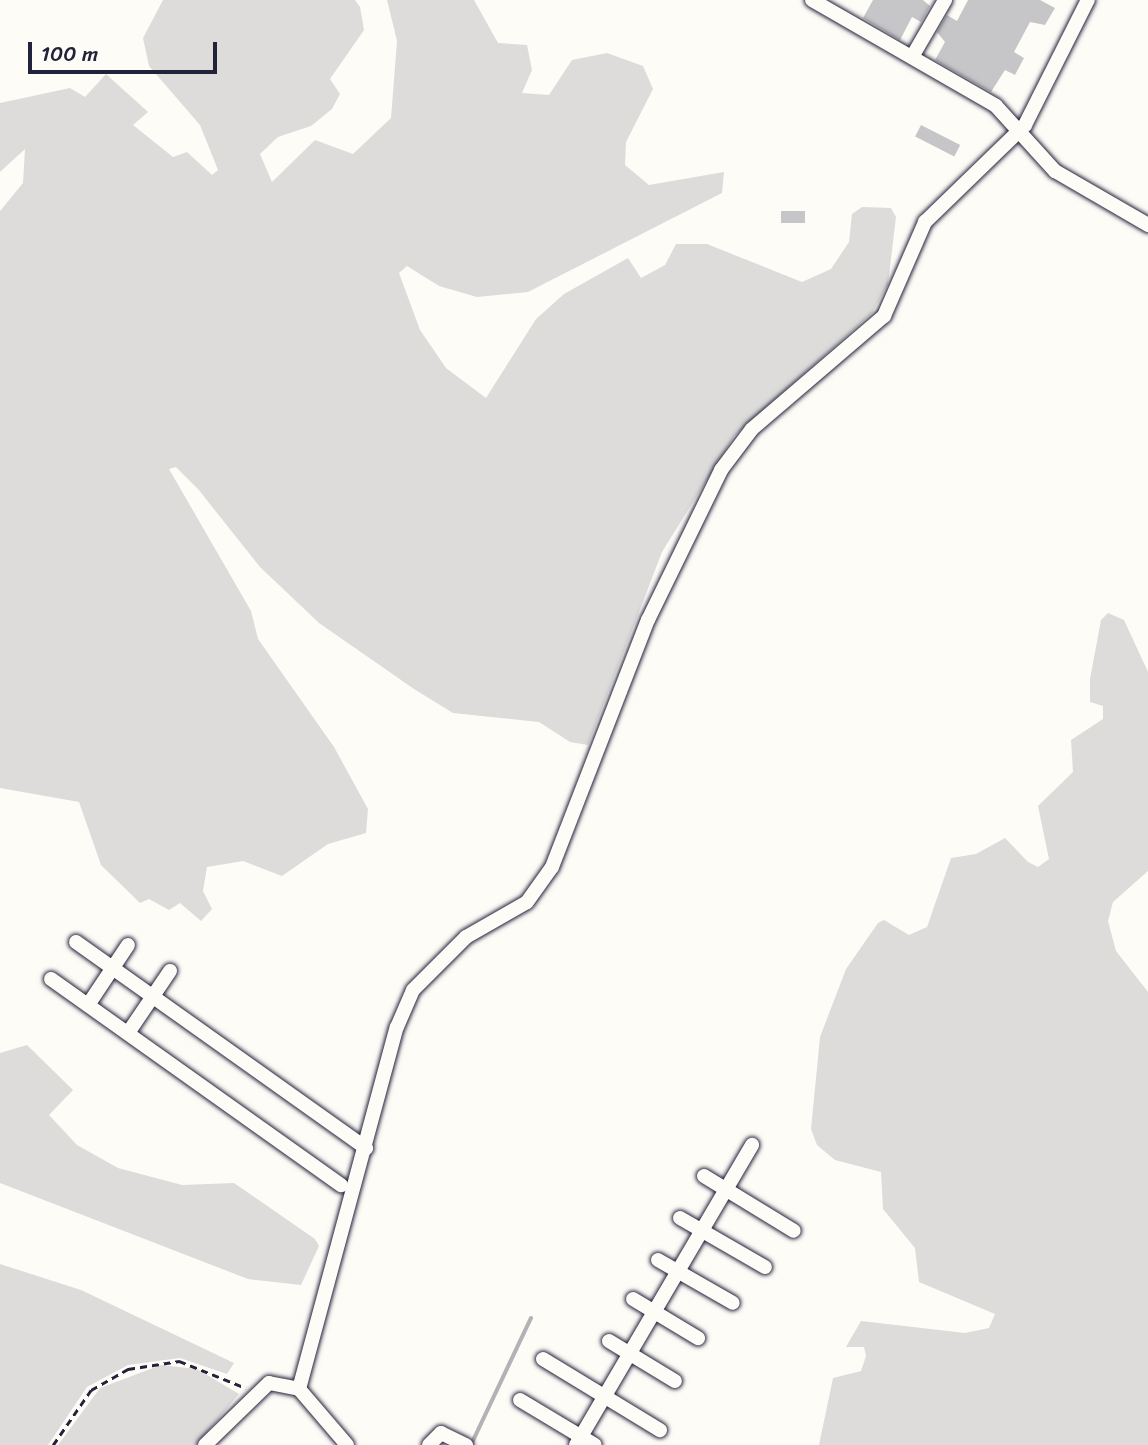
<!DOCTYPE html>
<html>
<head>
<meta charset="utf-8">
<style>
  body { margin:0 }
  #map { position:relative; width:1148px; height:1445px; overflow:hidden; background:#fdfcf7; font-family:Sriracha,sans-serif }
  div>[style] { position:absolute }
  .green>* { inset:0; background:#dddcdb }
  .stream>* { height:3.5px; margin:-1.75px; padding:0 1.75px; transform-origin:1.75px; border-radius:1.75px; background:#b2b2b7 }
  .building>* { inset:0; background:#c6c6c8; transform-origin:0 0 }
  .path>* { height:2.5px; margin-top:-1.25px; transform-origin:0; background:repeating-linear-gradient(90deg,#22223b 0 7px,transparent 0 12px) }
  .roads { filter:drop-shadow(0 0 2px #22223b) drop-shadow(0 0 2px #22223b) }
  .street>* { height:14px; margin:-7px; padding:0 7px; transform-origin:7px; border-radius:7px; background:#fdfcf7 }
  span { translate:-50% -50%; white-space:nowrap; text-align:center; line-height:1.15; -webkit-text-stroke:7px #fdfcf7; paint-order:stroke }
  .scale { position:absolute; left:28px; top:42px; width:189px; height:32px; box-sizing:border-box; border:4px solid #22223b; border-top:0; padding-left:9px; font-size:21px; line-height:24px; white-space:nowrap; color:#22223b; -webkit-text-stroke:5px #fdfcf7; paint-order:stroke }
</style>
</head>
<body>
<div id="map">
  <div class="green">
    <div style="clip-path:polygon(163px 0,355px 0,360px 7px,364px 30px,330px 79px,340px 94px,332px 109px,311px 126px,278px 137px,260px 154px,272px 182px,315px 140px,353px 154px,391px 118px,397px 41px,387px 0,474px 0,498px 43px,527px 45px,532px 70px,522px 93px,549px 95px,572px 60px,607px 53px,643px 66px,653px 89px,626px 142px,625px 165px,649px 185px,724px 172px,722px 193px,528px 292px,477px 297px,439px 286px,407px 266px,399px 273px,420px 330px,446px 368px,486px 398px,536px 319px,564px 294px,628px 258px,641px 278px,665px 265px,676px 244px,707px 244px,802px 282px,831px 269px,849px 242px,852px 214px,862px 207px,891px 208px,896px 217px,888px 284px,872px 313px,734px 436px,662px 552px,588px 745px,570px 742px,539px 722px,453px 713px,414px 689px,319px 623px,260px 567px,198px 489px,176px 467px,169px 469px,251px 611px,258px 639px,334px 747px,368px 809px,366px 833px,328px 844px,282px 876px,243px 861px,207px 867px,203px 891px,212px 909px,201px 921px,180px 903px,169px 910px,149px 899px,140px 903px,101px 865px,79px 802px,0 788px,0 211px,23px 183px,25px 149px,0 172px,0 103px,70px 88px,85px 97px,106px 74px,148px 112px,133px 125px,173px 157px,187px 152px,212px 175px,218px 170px,200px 125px,149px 66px,143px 38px)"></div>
    <div style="clip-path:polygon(1108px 613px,1124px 620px,1148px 672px,1148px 871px,1113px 902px,1108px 921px,1116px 951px,1148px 992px,1148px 1445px,819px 1445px,833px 1378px,861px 1371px,866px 1356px,864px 1347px,846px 1347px,861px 1321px,965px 1333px,989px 1328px,995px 1314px,919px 1282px,915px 1248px,883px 1209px,881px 1172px,835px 1160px,817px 1145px,811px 1129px,820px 1037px,846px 969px,878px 923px,884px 920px,909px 935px,927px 927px,951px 858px,976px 854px,1005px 838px,1028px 862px,1038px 867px,1049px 859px,1038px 806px,1073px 772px,1071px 740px,1103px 719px,1103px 706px,1090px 702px,1090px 679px,1101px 620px)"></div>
    <div style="clip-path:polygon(27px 1045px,73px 1090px,49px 1115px,77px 1145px,118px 1168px,182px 1185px,234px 1183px,315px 1239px,319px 1246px,301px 1285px,248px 1279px,0 1183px,0 1053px)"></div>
    <div style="clip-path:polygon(0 1264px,81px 1290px,234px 1363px,227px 1374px,180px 1358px,128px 1365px,87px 1387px,48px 1445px,0 1445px)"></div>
    <div style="clip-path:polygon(161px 1365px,197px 1369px,239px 1394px,196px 1445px,58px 1445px,100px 1388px)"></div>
  </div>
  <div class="stream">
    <div style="left:471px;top:1445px;width:140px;rotate:-64.7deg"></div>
  </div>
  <div class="building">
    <div style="clip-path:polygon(873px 0,923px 0,930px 6px,921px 22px,912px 17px,900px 40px,863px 18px)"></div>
    <div style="clip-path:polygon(968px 0,1040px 0,1055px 8px,1045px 25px,1030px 22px,1014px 52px,1024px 58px,1015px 75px,1005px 70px,991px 92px,935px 60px,945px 42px,937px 32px,947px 15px,957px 21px)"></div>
    <div style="left:921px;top:125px;width:44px;height:13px;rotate:27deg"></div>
    <div style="left:781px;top:211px;width:24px;height:12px"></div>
  </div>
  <div class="path">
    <div style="left:53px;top:1445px;width:67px;rotate:-55.4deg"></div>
    <div style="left:91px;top:1390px;width:43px;rotate:-29.6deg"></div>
    <div style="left:128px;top:1369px;width:52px;rotate:-8.9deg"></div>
    <div style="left:179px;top:1361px;width:72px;rotate:21.9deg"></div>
  </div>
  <div class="roads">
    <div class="street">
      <div style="left:812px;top:0;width:212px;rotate:29.9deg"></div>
      <div style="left:996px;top:106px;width:88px;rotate:47.8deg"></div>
      <div style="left:1055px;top:171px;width:108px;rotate:30.1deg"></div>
      <div style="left:912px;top:57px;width:66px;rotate:-59.9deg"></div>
      <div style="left:76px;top:942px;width:356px;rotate:35.4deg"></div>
      <div style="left:51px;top:979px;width:356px;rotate:35.4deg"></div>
      <div style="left:88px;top:1005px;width:72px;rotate:-56.3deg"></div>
      <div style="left:128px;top:1033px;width:75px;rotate:-55.9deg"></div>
      <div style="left:704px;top:1176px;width:105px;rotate:31.4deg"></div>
      <div style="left:680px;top:1218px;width:98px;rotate:30deg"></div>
      <div style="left:658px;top:1260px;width:86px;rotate:29.8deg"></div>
      <div style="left:633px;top:1299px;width:76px;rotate:31deg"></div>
      <div style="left:609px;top:1341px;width:77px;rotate:31.2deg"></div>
      <div style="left:543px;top:1359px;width:137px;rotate:31.3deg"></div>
      <div style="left:520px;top:1400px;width:87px;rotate:31deg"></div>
      <div style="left:205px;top:1445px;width:89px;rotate:-44.1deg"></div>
      <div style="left:269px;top:1383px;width:31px;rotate:11deg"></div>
      <div style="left:347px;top:1445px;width:74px;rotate:-130.6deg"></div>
      <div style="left:299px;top:1389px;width:375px;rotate:-74.9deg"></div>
      <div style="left:397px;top:1027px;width:40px;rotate:-66.6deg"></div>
      <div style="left:413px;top:990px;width:75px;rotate:-45deg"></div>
      <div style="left:466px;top:937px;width:70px;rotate:-29.8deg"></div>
      <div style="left:527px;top:902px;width:43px;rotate:-54.5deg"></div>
      <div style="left:552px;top:867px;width:265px;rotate:-68.8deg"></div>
      <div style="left:648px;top:620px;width:167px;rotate:-64deg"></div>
      <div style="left:721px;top:470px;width:51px;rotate:-52.9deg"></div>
      <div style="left:752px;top:429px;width:174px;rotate:-40.6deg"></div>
      <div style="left:884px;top:316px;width:103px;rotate:-66.4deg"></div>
      <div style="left:925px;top:222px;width:139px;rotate:-44.1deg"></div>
      <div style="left:1025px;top:125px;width:140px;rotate:-63.3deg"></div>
      <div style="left:429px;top:1445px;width:17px;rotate:-45deg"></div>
      <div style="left:441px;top:1433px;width:28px;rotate:26deg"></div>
      <div style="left:576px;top:1445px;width:348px;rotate:-59.6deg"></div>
    </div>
  </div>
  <div class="scale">100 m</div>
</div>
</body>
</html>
